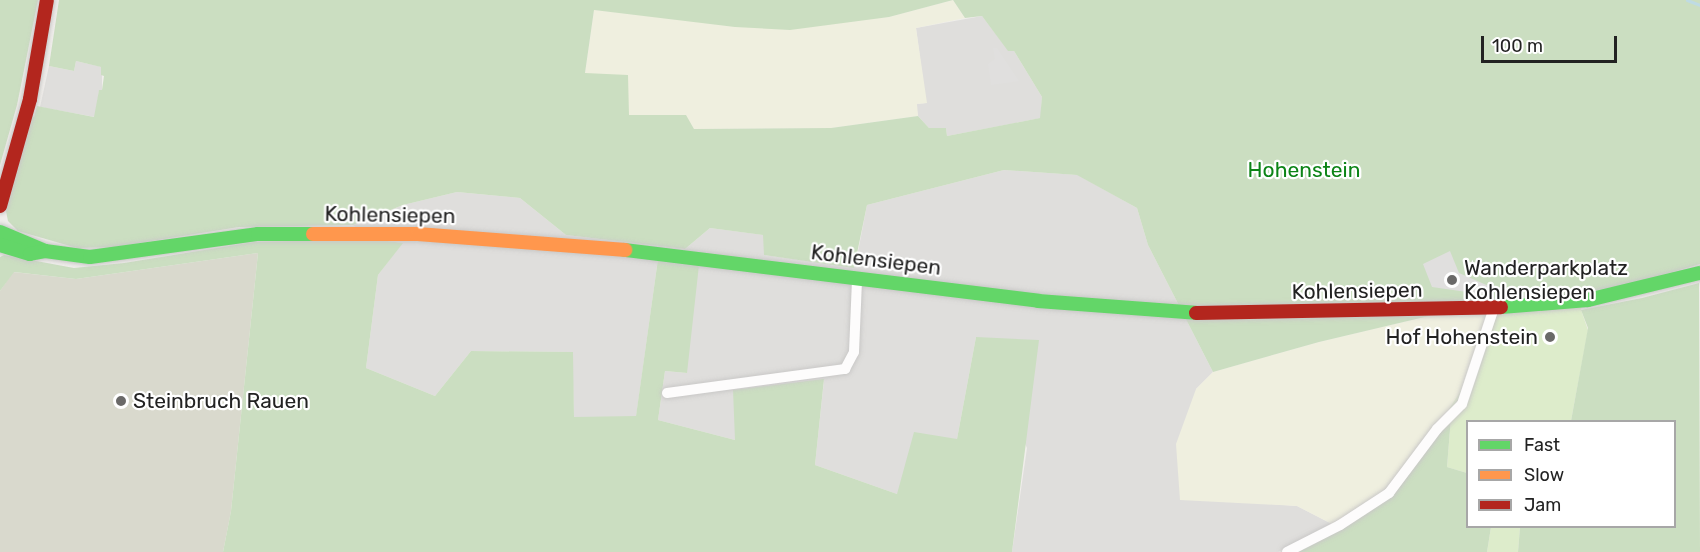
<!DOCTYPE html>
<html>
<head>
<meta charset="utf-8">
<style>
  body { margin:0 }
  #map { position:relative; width:1700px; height:552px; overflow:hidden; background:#f0eeeb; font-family:Rubik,sans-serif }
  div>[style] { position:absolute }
  .residential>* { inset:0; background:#dfdedc }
  .construction>* { inset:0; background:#d9d9cd }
  .farmland>* { inset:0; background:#efefdf }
  .grass>* { inset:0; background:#ddeccb }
  .forest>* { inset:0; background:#cbdec1 }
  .parking>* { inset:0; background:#e0dfde }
  .stream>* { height:3px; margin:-1.5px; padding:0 1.5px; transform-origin:1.5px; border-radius:1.5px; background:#bfdbe3 }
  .roads { filter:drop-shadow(0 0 2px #c9c8c7) drop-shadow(0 0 2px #c9c8c7) }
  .street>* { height:10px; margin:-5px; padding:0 5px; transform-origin:5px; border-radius:5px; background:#fdfcfc }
  .fast>* { height:14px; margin:-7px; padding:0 7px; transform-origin:7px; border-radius:7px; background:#63d668 }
  .slow>* { height:14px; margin:-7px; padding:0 7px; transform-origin:7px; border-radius:7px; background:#ff974d }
  .jam>* { height:14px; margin:-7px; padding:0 7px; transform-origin:7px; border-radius:7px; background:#b3261e }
  .dots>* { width:16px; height:16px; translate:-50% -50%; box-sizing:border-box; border:3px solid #fff; border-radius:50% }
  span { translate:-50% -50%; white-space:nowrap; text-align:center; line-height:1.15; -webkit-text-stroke:4.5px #fff; paint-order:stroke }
  .park-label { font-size:21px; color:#0c8416 }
  .street-label { font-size:21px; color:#222 }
  .poi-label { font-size:21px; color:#222 }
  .left { translate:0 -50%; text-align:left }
  .right { translate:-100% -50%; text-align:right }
  .legend { position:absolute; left:1466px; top:420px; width:210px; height:108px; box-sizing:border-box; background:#fff; border:2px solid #a7a7a7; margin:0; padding:8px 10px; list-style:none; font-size:18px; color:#222 }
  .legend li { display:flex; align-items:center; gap:12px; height:30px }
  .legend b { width:30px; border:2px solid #a7a7a7 }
  .scale { position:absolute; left:1481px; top:36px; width:136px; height:27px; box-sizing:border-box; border:3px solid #222; border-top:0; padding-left:8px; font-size:18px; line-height:21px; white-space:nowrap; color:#222; -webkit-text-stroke:4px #fff; paint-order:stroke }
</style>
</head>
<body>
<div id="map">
  <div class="residential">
    <div style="clip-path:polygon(982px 16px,1008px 50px,1014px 51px,1042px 97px,1041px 118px,947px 136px,946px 128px,929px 128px,918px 116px,916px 104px,926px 103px,916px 28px)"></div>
    <div style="clip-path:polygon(76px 61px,102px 67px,102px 90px,99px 91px,95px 117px,40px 107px,49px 66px,74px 71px)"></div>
    <div style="clip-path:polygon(1004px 170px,1078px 175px,1137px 208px,1148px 245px,1213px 372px,1196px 389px,1246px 502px,1297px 506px,1332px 524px,1278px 552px,1012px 552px,1027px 448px,976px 337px,957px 439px,897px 494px,815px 465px,824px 380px,735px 440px,658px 420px,665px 371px,687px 373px,658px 259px,636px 417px,574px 417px,572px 352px,471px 351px,435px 396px,366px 368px,378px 275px,402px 243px,372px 239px,353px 225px,403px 205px,457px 192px,520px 198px,566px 235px,685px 249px,710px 228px,764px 235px,764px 255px,855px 267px,867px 205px)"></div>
  </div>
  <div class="construction">
    <div style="clip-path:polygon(258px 253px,231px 511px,223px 552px,0 552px,0 291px,13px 272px,76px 279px)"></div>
  </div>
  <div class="farmland">
    <div style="clip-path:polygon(953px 0,965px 18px,916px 28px,927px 103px,917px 104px,918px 116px,831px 128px,694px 129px,685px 115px,629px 115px,585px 74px,594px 10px,761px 28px,889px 17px)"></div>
    <div style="clip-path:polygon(1491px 314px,1468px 380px,1423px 456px,1384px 491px,1332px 524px,1297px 506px,1180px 500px,1176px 444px,1196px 389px,1213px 372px,1319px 342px,1433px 315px)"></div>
  </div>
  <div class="grass">
    <div style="clip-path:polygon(1583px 293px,1581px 310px,1588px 330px,1571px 421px,1468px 422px,1467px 473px,1447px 467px,1451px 417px,1447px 412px,1468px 380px,1491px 314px)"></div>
    <div style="clip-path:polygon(1491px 527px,1520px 527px,1518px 552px,1487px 552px)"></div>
  </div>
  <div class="forest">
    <div style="clip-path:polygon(0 0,38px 0,17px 105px,0 165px)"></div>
    <div style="clip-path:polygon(evenodd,59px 0,1700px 0,1700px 264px,1642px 281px,1583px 293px,1433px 315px,1319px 342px,1213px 372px,1148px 245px,1137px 208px,1077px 175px,1004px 170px,867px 205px,854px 268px,764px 255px,763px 235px,710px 228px,685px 249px,566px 235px,520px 198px,457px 192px,403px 205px,353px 225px,239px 227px,114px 247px,77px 248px,18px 231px,8px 221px,6px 211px,31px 116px,34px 117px,37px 106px,94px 117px,99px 90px,102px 90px,104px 76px,101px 75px,101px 67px,76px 61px,74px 71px,49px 66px,59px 0,953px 0,965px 18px,982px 16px,1008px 51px,1014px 51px,1042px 97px,1040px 118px,947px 136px,946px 128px,929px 128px,918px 116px,831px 128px,694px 129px,686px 115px,629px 115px,628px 75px,585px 73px,594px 10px,735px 27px,790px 30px,889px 17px,953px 0)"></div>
    <div style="clip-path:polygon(372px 239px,403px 243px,378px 275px,366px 368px,435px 396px,471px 351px,573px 352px,574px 417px,636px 416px,658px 259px,699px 265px,687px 373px,665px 371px,658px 420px,735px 440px,733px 390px,824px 379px,815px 465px,897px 494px,914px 432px,957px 439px,976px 337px,1039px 340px,1012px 552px,223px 552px,231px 511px,258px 253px,76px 279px,14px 272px,0 291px,0 257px,4px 255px,74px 268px,124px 263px,254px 242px)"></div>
    <div style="clip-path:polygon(1699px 283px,1700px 552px,1518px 552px,1520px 527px,1674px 526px,1674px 422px,1571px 421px,1588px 328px,1581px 310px,1642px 298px)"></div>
    <div style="clip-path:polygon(1451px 417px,1447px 467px,1467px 473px,1468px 526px,1491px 527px,1487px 552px,1287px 552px,1389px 493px)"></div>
  </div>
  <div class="parking">
    <div style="clip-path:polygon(993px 48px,997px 48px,1019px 81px,991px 85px,988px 64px,995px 59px)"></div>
    <div style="clip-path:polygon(1450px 251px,1459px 273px,1491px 287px,1488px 295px,1432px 287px,1423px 264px)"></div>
  </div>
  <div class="stream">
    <div style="left:1687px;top:0;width:14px;rotate:21deg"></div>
  </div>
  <div class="roads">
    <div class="street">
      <div style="left:667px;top:393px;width:180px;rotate:-7.7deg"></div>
      <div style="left:845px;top:369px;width:19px;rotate:-62deg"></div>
      <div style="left:854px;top:352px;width:73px;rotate:-87.6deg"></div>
      <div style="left:1287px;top:552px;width:59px;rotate:-27deg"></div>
      <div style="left:1340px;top:525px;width:59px;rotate:-33.1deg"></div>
      <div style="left:1389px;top:493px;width:80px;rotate:-53.1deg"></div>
      <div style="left:1437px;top:429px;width:35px;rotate:-45deg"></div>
      <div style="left:1462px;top:404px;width:101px;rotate:-71.6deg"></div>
    </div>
    <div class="fast">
      <div style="left:0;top:232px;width:49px;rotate:22.9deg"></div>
      <div style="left:0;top:245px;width:31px;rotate:17deg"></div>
      <div style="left:30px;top:254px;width:15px;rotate:-11deg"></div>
      <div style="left:45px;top:251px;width:45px;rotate:7.6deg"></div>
      <div style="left:90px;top:257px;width:170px;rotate:-7.8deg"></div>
      <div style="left:258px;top:234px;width:55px"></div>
      <div style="left:625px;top:250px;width:416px;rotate:7deg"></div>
      <div style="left:1038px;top:301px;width:158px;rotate:4.3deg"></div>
      <div style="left:1501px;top:307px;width:87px;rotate:-4.6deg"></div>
      <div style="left:1588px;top:300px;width:115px;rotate:-13.6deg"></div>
    </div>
    <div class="slow">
      <div style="left:313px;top:234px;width:105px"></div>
      <div style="left:418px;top:234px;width:208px;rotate:4.4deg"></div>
    </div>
    <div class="jam">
      <div style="left:0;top:206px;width:111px;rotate:-74.3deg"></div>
      <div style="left:30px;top:99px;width:100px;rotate:-80.3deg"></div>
      <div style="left:1196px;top:313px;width:305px;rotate:-1.1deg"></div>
    </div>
  </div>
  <div class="dots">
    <div style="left:1452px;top:280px;background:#6a6968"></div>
    <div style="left:1550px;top:337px;background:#6a6968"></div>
    <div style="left:121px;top:401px;background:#6a6968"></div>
  </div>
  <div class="park-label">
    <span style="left:1304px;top:170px">Hohenstein</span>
  </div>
  <div class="street-label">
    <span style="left:390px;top:215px;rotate:1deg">Kohlensiepen</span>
    <span style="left:876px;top:260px;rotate:7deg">Kohlensiepen</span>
    <span style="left:1357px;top:291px;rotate:-1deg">Kohlensiepen</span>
  </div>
  <div class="poi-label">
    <span class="left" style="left:1464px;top:280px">Wanderparkplatz<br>Kohlensiepen</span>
    <span class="right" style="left:1538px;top:337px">Hof Hohenstein</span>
    <span class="left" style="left:133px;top:401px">Steinbruch Rauen</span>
  </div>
  <ul class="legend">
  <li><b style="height:8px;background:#63d668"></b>Fast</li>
  <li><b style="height:8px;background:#ff974d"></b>Slow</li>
  <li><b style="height:8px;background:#b3261e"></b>Jam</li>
  </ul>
  <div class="scale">100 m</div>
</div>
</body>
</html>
